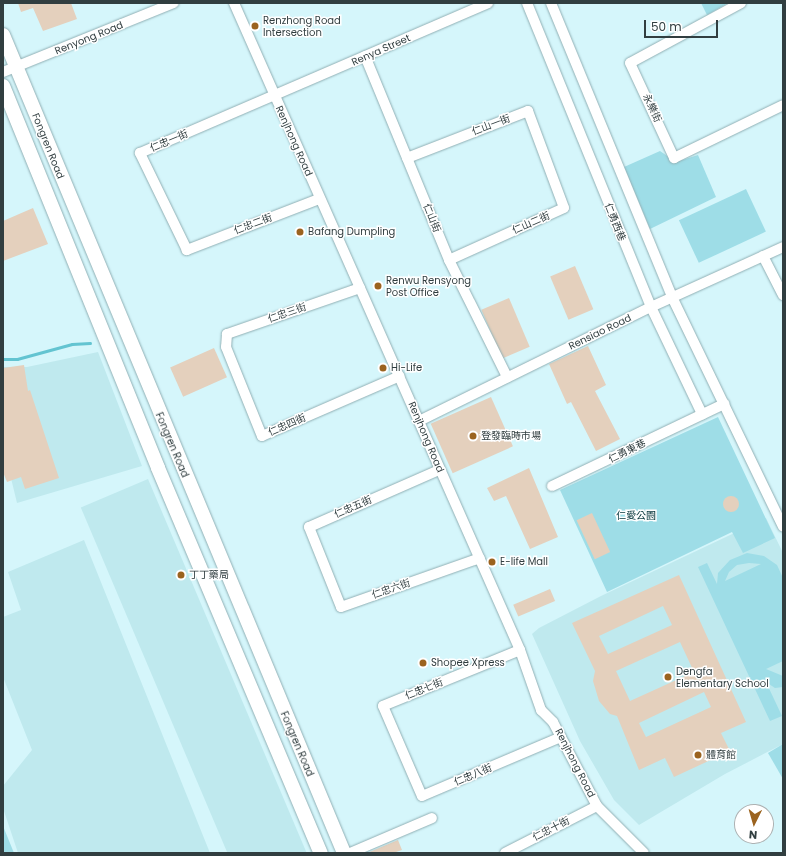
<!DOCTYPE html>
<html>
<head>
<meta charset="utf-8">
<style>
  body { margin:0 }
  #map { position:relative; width:786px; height:856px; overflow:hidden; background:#d5f6fb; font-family:Poppins,"Noto Sans TC",sans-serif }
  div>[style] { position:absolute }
  .built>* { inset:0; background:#bfe9ee; transform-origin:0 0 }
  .green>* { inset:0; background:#9edde7; transform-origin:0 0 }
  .stream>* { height:3px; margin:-1.5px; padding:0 1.5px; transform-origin:1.5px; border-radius:1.5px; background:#63c4d1 }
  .building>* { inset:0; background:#e4d0bd; transform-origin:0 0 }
  .round { border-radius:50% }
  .roads { filter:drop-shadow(0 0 1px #90afb4) drop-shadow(0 0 1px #90afb4) }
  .street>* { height:10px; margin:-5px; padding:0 5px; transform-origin:5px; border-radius:5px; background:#fff }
  .secondary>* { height:14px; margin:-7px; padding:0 7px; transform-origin:7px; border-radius:7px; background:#fff }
  .dots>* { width:11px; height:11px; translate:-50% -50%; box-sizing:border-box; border:2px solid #fff; border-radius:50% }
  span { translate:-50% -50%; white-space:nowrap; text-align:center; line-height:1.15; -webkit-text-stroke:3px #fff; paint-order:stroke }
  .poi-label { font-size:10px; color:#313e40 }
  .left { translate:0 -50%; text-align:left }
  .street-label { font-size:10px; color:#313e40 }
  .park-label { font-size:10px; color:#013238 }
  .frame { position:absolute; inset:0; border:4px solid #313e40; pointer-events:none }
  .north { position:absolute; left:734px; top:804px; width:40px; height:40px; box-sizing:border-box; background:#fff; border:1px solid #adb2b3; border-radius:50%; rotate:185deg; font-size:11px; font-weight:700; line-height:16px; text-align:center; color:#313e40 }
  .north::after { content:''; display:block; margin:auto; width:14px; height:18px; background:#9b631f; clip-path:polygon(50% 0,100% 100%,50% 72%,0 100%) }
  .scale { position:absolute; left:644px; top:20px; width:74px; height:18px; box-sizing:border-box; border:2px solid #313e40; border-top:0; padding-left:5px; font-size:12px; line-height:14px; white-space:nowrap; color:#313e40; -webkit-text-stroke:3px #fff; paint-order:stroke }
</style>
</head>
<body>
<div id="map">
  <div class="built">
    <div style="clip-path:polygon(98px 352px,142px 466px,17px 503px,3px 445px,3px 367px,27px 367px)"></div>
    <div style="left:148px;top:479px;width:407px;height:73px;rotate:67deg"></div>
    <div style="clip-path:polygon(766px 518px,783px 553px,783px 744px,725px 774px,639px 825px,614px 800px,580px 741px,532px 634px,539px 628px,601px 596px)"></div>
    <div style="clip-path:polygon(84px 540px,210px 853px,18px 853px,3px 808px,3px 786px,32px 750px,3px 677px,3px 617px,21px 610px,8px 572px)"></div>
  </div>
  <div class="green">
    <div style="clip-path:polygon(701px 3px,728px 3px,707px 15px)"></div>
    <div style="clip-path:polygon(660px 151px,676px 162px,698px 155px,716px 197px,650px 229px,624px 167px)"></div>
    <div style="left:746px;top:189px;width:47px;height:74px;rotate:65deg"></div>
    <div style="clip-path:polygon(718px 417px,775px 538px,743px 553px,732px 532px,607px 592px,560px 490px)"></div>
    <div style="clip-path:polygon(evenodd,747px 553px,764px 556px,777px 565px,783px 578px,783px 661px,766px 669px,783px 676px,783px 687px,775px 688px,766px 682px,782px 716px,770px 721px,698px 567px,707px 563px,717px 584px,718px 573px,730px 560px,747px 553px,749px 563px,761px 564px,725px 581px,729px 572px,737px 565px,749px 563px)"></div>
    <div style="clip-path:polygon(783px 744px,783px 779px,768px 753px)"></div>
    <div style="clip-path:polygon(3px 826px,14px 853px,3px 853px)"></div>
  </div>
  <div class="stream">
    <div style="left:3px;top:359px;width:14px"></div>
    <div style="left:17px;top:359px;width:57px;rotate:-15.3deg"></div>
    <div style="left:72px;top:344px;width:18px;rotate:-3deg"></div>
  </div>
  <div class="building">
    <div style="clip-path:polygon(18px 3px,71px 3px,77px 19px,43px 31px,33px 8px,21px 12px)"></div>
    <div style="clip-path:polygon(33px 208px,48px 244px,3px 261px,3px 221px)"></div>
    <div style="left:575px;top:266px;width:47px;height:27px;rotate:67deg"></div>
    <div style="left:509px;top:298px;width:53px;height:30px;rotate:67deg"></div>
    <div style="clip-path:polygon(588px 346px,606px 385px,595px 391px,620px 439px,596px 451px,571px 402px,567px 404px,549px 364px)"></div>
    <div style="left:214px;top:348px;width:32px;height:48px;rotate:66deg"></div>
    <div style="clip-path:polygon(24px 365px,28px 391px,30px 390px,59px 478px,25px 489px,21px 477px,7px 482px,3px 472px,3px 368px)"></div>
    <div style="left:491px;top:397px;width:54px;height:66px;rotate:66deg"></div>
    <div style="clip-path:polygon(529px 468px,558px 537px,530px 549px,506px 496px,494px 501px,487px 488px)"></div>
    <div class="round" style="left:723px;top:496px;width:16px;height:16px"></div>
    <div style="left:592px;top:513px;width:43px;height:17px;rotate:65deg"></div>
    <div style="clip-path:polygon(evenodd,679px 575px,746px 722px,721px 733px,730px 751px,674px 777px,665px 758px,639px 770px,617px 716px,610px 714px,599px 701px,593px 681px,595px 671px,572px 623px,679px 575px,663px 606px,672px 625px,608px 654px,599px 636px,663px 606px,679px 575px,680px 642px,694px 672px,630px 701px,616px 671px,680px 642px,679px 575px,704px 692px,711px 707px,646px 737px,639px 723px,704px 692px)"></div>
    <div style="left:550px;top:589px;width:13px;height:40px;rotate:67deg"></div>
    <div style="clip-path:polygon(398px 840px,402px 850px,393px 853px,367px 853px)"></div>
  </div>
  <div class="roads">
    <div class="street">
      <div style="left:234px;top:3px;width:707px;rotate:66.15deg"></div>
      <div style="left:520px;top:650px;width:64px;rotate:70.7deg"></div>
      <div style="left:541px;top:710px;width:17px;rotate:45deg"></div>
      <div style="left:553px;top:722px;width:95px;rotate:62.4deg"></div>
      <div style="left:597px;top:806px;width:66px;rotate:45deg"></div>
      <div style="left:527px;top:3px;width:328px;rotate:67.8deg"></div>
      <div style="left:651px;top:307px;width:119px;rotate:64.5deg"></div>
      <div style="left:551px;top:3px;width:318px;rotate:67.6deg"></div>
      <div style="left:672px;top:297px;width:255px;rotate:64.2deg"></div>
      <div style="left:741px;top:3px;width:126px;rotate:151.6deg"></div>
      <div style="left:630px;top:63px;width:105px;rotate:65.1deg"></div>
      <div style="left:674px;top:158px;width:121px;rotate:-25.9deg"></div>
      <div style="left:365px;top:56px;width:221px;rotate:67.6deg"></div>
      <div style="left:449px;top:260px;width:131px;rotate:63.6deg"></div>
      <div style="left:3px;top:72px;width:184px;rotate:-22deg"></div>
      <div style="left:407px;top:158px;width:130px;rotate:-21.2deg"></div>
      <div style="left:528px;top:111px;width:103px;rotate:69.6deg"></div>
      <div style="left:564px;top:208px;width:126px;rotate:155.7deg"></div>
      <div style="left:319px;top:199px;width:142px;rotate:158.9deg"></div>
      <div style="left:187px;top:250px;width:108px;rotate:-115.9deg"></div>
      <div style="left:140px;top:153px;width:379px;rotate:-23.3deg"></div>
      <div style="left:763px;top:256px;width:44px;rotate:62.9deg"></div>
      <div style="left:360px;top:288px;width:141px;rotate:160.9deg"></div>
      <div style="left:227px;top:334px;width:13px;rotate:94deg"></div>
      <div style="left:226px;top:347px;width:96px;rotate:68deg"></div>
      <div style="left:262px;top:436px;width:150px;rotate:-23.5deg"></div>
      <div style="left:419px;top:421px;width:258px;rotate:-26.2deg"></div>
      <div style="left:651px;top:307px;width:145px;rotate:-24.4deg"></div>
      <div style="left:439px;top:470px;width:142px;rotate:156.3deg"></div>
      <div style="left:309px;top:527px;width:86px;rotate:68.2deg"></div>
      <div style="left:341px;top:607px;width:147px;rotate:-19.4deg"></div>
      <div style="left:552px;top:486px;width:191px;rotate:-25.5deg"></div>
      <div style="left:520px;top:650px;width:148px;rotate:157.8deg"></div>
      <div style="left:383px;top:706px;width:98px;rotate:66.6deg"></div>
      <div style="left:422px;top:796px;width:151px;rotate:-23deg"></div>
      <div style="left:350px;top:853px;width:89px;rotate:-23.1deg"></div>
      <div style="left:505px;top:853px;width:103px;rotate:-27.1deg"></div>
    </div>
    <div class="secondary">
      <div style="left:3px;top:35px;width:886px;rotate:67.37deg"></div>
      <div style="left:3px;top:86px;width:412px;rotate:67.9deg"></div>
      <div style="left:158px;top:468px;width:418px;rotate:67.1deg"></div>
    </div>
  </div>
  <div class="dots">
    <div style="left:255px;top:26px;background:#9b631f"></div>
    <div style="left:300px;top:232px;background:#9b631f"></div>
    <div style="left:378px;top:286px;background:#9b631f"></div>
    <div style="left:383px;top:368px;background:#9b631f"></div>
    <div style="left:473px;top:436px;background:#9b631f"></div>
    <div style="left:492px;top:562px;background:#9b631f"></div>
    <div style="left:181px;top:575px;background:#9b631f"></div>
    <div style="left:423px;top:663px;background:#9b631f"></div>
    <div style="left:668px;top:677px;background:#9b631f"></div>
    <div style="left:698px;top:755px;background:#9b631f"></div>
  </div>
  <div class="poi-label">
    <span class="left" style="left:263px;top:26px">Renzhong Road<br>Intersection</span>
    <span class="left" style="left:308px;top:232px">Bafang Dumpling</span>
    <span class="left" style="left:386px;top:286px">Renwu Rensyong<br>Post Office</span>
    <span class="left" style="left:391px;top:368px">Hi-Life</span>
    <span class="left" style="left:481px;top:436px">登發臨時市場</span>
    <span class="left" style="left:500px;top:562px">E-life Mall</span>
    <span class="left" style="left:189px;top:575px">丁丁藥局</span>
    <span class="left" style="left:431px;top:663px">Shopee Xpress</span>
    <span class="left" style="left:676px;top:677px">Dengfa<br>Elementary School</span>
    <span class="left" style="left:706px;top:755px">體育館</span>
  </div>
  <div class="street-label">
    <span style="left:89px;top:38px;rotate:-22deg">Renyong Road</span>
    <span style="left:381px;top:50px;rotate:-24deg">Renya Street</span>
    <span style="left:652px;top:108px;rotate:65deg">永樂街</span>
    <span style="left:491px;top:125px;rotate:-21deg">仁山一街</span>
    <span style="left:169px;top:141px;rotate:-23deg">仁忠一街</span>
    <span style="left:294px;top:141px;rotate:66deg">Renjhong Road</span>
    <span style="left:48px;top:146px;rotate:68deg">Fongren Road</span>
    <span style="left:432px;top:218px;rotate:68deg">仁山街</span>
    <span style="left:615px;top:222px;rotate:68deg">仁勇西巷</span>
    <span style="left:531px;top:223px;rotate:-24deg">仁山二街</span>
    <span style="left:253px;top:224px;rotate:-21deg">仁忠二街</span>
    <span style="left:287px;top:313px;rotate:-19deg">仁忠三街</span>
    <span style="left:600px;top:332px;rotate:-26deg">Rensiao Road</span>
    <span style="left:287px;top:425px;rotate:-24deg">仁忠四街</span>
    <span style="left:426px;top:437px;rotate:67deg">Renjhong Road</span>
    <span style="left:172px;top:445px;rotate:67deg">Fongren Road</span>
    <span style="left:627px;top:451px;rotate:-26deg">仁勇東巷</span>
    <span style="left:353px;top:507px;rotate:-24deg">仁忠五街</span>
    <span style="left:391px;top:589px;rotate:-19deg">仁忠六街</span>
    <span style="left:424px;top:689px;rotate:-22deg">仁忠七街</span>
    <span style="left:297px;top:744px;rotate:67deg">Fongren Road</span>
    <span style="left:575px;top:763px;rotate:63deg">Renjhong Road</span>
    <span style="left:473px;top:775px;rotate:-23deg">仁忠八街</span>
    <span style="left:551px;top:829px;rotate:-27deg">仁忠十街</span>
  </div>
  <div class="park-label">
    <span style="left:636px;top:516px">仁愛公園</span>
  </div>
  <div class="frame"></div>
  <div class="north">N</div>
  <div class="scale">50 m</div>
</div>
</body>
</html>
